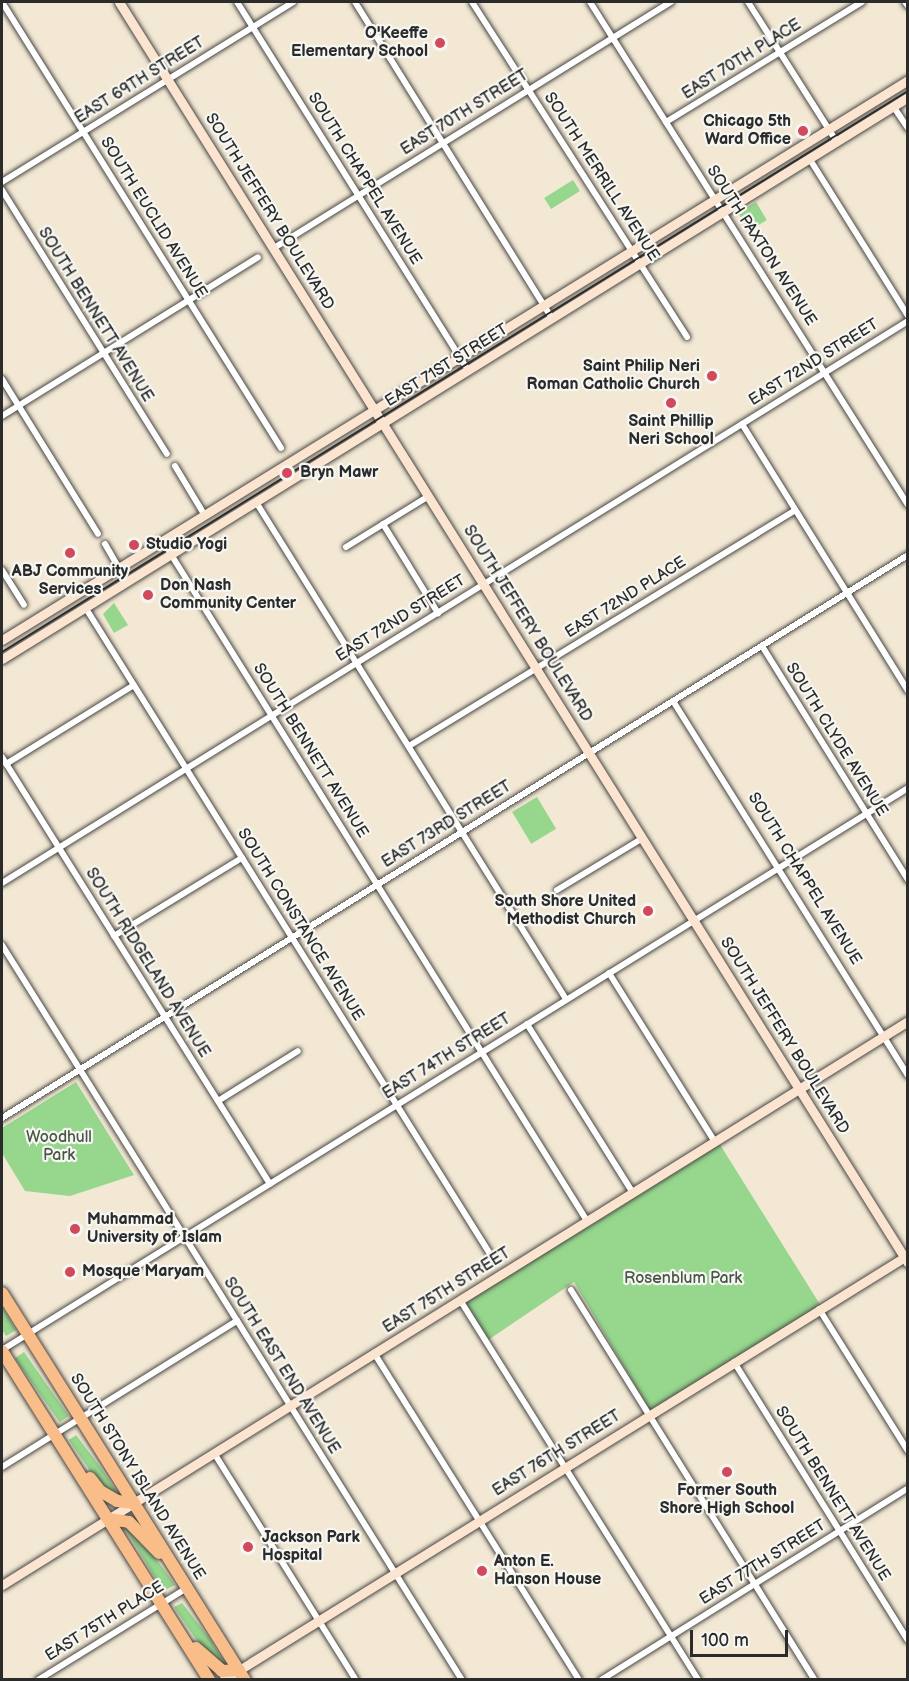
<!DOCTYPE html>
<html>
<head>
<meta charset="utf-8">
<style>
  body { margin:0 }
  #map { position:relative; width:909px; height:1681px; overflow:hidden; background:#f2e8d4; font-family:"Balsamiq Sans",sans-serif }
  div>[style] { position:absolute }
  .green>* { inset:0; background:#96d68d; transform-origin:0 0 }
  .roads { filter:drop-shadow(0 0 2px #494744) drop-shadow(0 0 2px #494744) }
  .street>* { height:6px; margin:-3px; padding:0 3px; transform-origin:3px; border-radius:3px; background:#fff }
  .secondary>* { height:9px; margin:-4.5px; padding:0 4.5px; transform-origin:4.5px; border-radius:4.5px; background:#fce5d0 }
  .highway>* { height:12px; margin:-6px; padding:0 6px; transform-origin:6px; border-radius:6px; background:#f8bd89 }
  .rail>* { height:2px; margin:-1px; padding:0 1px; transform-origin:1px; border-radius:1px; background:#2b2b2b }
  .dots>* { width:16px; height:16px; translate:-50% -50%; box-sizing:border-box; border:3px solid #f6f6f2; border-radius:50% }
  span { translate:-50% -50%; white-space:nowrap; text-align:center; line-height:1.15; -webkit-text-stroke:4.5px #f6f6f2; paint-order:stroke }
  .poi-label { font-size:16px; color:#2b2b2b; font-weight:700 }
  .right { translate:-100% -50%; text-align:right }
  .left { translate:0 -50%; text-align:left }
  .street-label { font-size:16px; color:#2b2b2b }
  .park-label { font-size:16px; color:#465644 }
  .frame { position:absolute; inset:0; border:3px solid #2b2b2b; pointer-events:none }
  .scale { position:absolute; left:690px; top:1630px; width:98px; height:27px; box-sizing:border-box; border:3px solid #2b2b2b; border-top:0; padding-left:8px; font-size:18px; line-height:21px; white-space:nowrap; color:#2b2b2b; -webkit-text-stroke:4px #f6f6f2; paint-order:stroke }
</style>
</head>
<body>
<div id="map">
  <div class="green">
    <div style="left:573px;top:180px;width:13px;height:34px;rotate:58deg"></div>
    <div style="left:756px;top:202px;width:21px;height:21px;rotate:59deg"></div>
    <div style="clip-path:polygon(114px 603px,128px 625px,114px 633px,103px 614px)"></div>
    <div style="left:537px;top:797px;width:37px;height:29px;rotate:59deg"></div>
    <div style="clip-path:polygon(76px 1082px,134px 1175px,70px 1196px,25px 1191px,2px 1153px,2px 1128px)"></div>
    <div style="clip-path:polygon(719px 1143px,821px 1306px,651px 1412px,574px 1282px,488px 1340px,464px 1302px)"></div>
    <div style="clip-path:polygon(2px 1307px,16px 1330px,6px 1336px,2px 1330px)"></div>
    <div style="left:24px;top:1352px;width:78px;height:11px;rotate:55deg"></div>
    <div style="clip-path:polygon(76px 1435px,101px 1468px,121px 1498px,99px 1484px,69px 1440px)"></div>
    <div style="clip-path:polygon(123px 1525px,141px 1538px,175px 1585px,163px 1591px)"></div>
    <div style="clip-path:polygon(182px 1603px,210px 1639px,227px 1667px,221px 1670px,195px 1638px,174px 1607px)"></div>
  </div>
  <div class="roads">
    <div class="street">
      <div style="left:2px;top:2px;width:526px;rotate:57.97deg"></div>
      <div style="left:237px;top:2px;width:434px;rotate:57.9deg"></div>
      <div style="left:355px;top:2px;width:373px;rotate:58.1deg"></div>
      <div style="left:472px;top:2px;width:398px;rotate:57.3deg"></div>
      <div style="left:590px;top:2px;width:595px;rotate:57.7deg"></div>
      <div style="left:748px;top:2px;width:166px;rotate:57.6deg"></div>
      <div style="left:905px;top:2px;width:5px;rotate:53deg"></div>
      <div style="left:893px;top:106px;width:27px;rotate:56deg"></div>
      <div style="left:666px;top:122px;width:230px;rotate:-31.5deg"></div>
      <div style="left:809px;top:158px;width:186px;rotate:57.9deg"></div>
      <div style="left:2px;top:182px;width:342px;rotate:-31.7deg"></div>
      <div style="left:2px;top:190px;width:311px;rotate:58deg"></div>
      <div style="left:274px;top:248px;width:467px;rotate:-31.8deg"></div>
      <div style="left:2px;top:379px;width:182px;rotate:58.2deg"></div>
      <div style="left:2px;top:416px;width:301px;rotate:-31.8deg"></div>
      <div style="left:742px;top:424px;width:314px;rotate:58.1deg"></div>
      <div style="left:175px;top:466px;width:56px;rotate:58.9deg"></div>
      <div style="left:256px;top:502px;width:586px;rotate:58.05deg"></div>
      <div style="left:383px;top:524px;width:105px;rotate:58.3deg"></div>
      <div style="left:162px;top:540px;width:803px;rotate:58.03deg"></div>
      <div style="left:105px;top:544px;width:28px;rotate:60deg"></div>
      <div style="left:346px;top:547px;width:97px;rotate:-31.6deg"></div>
      <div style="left:2px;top:570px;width:41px;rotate:57.8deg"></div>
      <div style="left:85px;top:607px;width:767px;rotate:57.95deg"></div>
      <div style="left:762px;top:646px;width:276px;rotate:58deg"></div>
      <div style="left:673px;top:701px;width:442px;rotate:57.9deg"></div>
      <div style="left:409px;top:746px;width:452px;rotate:-31.4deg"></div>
      <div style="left:2px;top:757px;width:504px;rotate:57.89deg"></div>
      <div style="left:6px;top:764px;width:150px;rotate:-31.7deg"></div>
      <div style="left:2px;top:883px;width:1066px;rotate:-31.81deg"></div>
      <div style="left:557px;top:890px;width:100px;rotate:-31.2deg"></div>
      <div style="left:114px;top:936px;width:150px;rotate:-31.4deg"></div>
      <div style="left:2px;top:945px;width:867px;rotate:57.96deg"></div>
      <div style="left:609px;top:973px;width:199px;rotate:57.9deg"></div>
      <div style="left:527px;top:1024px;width:199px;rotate:57.9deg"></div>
      <div style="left:218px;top:1101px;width:94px;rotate:-32deg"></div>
      <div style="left:2px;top:1118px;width:1067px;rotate:-31.86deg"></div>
      <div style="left:571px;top:1290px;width:460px;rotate:58deg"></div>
      <div style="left:460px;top:1300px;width:448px;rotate:57.9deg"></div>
      <div style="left:819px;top:1309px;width:168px;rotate:57.9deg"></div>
      <div style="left:2px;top:1350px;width:1066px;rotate:-31.81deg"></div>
      <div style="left:374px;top:1353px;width:386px;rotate:57.9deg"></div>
      <div style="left:734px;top:1362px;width:328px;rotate:58deg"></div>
      <div style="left:214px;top:1453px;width:268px;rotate:58deg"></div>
      <div style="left:2px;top:1467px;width:277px;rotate:-31.9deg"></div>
      <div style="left:38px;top:1680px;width:175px;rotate:-31.7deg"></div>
      <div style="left:601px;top:1680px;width:362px;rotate:-32deg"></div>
    </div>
    <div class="secondary">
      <div style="left:119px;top:2px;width:1487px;rotate:57.97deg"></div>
      <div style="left:2px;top:640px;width:1065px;rotate:-31.72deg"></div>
      <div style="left:2px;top:659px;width:1066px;rotate:-31.81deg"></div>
      <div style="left:2px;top:1585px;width:1067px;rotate:-31.9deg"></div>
      <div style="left:223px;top:1680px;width:806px;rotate:-31.82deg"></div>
    </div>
    <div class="highway">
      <div style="left:2px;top:1293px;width:457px;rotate:57.9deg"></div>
      <div style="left:2px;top:1351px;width:389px;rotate:57.8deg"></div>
      <div style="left:90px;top:1478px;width:16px;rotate:52deg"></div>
      <div style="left:100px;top:1491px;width:20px;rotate:30deg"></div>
      <div style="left:117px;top:1501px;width:17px;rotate:7deg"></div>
      <div style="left:108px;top:1519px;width:21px;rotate:8deg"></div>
      <div style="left:129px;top:1522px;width:43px;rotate:45.9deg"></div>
      <div style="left:196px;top:1648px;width:35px;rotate:41deg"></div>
      <div style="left:222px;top:1671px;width:17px;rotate:-3deg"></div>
    </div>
  </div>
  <div class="rail">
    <div style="left:2px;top:652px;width:1066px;rotate:-31.77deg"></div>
  </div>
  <div class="dots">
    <div style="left:440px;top:43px;background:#d1495b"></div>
    <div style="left:803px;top:131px;background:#d1495b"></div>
    <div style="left:712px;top:376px;background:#d1495b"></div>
    <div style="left:671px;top:403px;background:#d1495b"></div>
    <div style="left:287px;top:473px;background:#d1495b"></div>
    <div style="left:134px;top:545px;background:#d1495b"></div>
    <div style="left:70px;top:553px;background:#d1495b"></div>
    <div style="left:148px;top:595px;background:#d1495b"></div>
    <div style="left:648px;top:911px;background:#d1495b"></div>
    <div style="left:75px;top:1229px;background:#d1495b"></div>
    <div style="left:70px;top:1272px;background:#d1495b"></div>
    <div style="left:727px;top:1472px;background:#d1495b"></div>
    <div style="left:248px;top:1547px;background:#d1495b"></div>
    <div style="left:482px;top:1571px;background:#d1495b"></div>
  </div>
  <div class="poi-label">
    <span class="right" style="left:428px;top:43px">O'Keeffe<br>Elementary School</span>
    <span class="right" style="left:791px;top:131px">Chicago 5th<br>Ward Office</span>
    <span class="right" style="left:700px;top:376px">Saint Philip Neri<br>Roman Catholic Church</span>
    <span style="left:671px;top:431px">Saint Phillip<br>Neri School</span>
    <span class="left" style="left:300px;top:473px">Bryn Mawr</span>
    <span class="left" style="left:146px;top:545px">Studio Yogi</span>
    <span style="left:70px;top:581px">ABJ Community<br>Services</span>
    <span class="left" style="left:160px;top:595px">Don Nash<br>Community Center</span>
    <span class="right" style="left:636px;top:911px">South Shore United<br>Methodist Church</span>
    <span class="left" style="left:87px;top:1229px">Muhammad<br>University of Islam</span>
    <span class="left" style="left:82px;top:1272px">Mosque Maryam</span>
    <span style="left:727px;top:1500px">Former South<br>Shore High School</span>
    <span class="left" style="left:262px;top:1547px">Jackson Park<br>Hospital</span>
    <span class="left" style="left:494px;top:1571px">Anton E.<br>Hanson House</span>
  </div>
  <div class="street-label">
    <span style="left:742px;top:60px;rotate:-32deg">EAST 70TH PLACE</span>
    <span style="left:140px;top:81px;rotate:-32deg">EAST 69TH STREET</span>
    <span style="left:465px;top:113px;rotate:-32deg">EAST 70TH STREET</span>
    <span style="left:601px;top:177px;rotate:57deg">SOUTH MERRILL AVENUE</span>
    <span style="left:364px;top:179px;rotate:58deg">SOUTH CHAPPEL AVENUE</span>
    <span style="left:269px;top:212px;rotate:58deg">SOUTH JEFFERY BOULEVARD</span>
    <span style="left:153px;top:218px;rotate:58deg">SOUTH EUCLID AVENUE</span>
    <span style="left:761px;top:246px;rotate:57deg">SOUTH PAXTON AVENUE</span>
    <span style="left:95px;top:315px;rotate:58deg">SOUTH BENNETT AVENUE</span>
    <span style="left:814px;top:363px;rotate:-32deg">EAST 72ND STREET</span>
    <span style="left:447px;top:366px;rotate:-32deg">EAST 71ST STREET</span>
    <span style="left:626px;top:598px;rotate:-32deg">EAST 72ND PLACE</span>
    <span style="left:401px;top:619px;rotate:-32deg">EAST 72ND STREET</span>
    <span style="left:527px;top:624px;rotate:58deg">SOUTH JEFFERY BOULEVARD</span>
    <span style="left:836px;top:740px;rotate:58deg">SOUTH CLYDE AVENUE</span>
    <span style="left:310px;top:751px;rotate:58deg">SOUTH BENNETT AVENUE</span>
    <span style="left:447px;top:825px;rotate:-32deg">EAST 73RD STREET</span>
    <span style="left:804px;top:879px;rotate:58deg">SOUTH CHAPPEL AVENUE</span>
    <span style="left:300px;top:925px;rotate:58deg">SOUTH CONSTANCE AVENUE</span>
    <span style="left:147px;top:963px;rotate:58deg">SOUTH RIDGELAND AVENUE</span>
    <span style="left:784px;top:1036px;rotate:58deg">SOUTH JEFFERY BOULEVARD</span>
    <span style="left:447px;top:1057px;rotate:-32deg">EAST 74TH STREET</span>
    <span style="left:447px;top:1291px;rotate:-32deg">EAST 75TH STREET</span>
    <span style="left:281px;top:1366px;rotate:58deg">SOUTH EAST END AVENUE</span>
    <span style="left:557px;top:1454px;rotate:-32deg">EAST 76TH STREET</span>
    <span style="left:137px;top:1477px;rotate:58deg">SOUTH STONY ISLAND AVENUE</span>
    <span style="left:832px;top:1494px;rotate:58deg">SOUTH BENNETT AVENUE</span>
    <span style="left:763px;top:1563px;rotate:-32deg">EAST 77TH STREET</span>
    <span style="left:105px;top:1622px;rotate:-32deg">EAST 75TH PLACE</span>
  </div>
  <div class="park-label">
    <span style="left:59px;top:1147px">Woodhull<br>Park</span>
    <span style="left:683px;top:1279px">Rosenblum Park</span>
  </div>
  <div class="frame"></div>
  <div class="scale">100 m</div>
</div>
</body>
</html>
